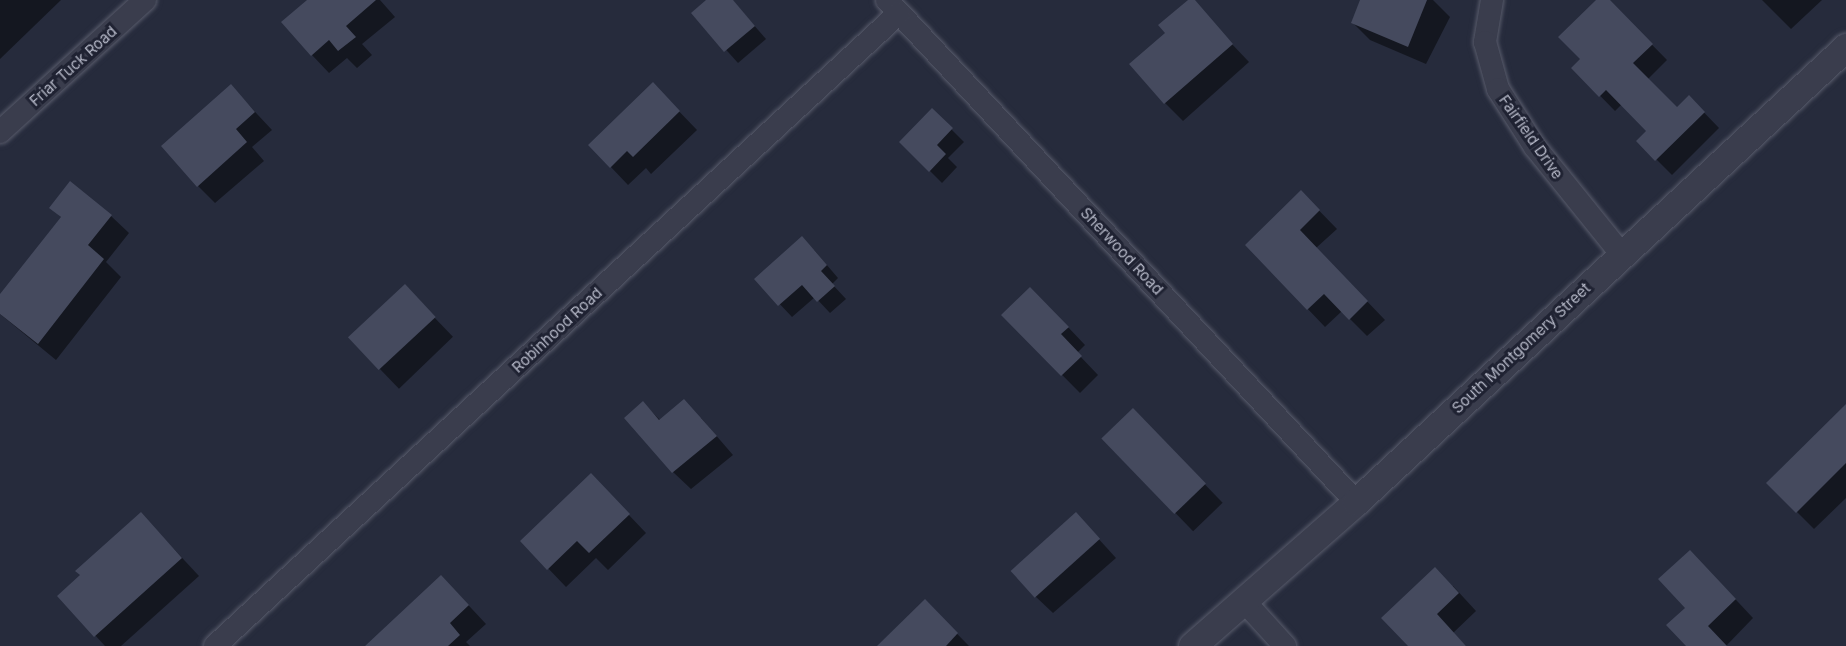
<!DOCTYPE html>
<html>
<head>
<meta charset="utf-8">
<style>
  body { margin:0 }
  #map { position:relative; width:1846px; height:646px; overflow:hidden; background:#262b3c; font-family:Inter,sans-serif }
  div>[style] { position:absolute }
  .shadow>* { inset:0; background:#0007; transform-origin:0 0 }
  .building>* { inset:0; background:#454a5e; transform-origin:0 0 }
  .roads { filter:drop-shadow(0 0 2px #585b6b) drop-shadow(0 0 2px #585b6b) }
  .minor>* { height:22px; margin:-11px; padding:0 11px; transform-origin:11px; border-radius:11px; background:#3a3d4d }
  .tertiary>* { height:27px; margin:-13.5px; padding:0 13.5px; transform-origin:13.5px; border-radius:13.5px; background:#3a3d4d }
  span { translate:-50% -50%; white-space:nowrap; text-align:center; line-height:1.15; -webkit-text-stroke:6px #1f2232; paint-order:stroke }
  .street-label { font-size:15px; color:#b6b9c8 }
</style>
</head>
<body>
<div id="map">
  <div class="shadow">
    <div style="clip-path:polygon(0 0,61px 0,0 59px)"></div>
    <div style="clip-path:polygon(309px 0,380px 0,395px 17px,362px 44px,372px 55px,357px 68px,347px 58px,329px 73px,312px 55px)"></div>
    <div style="clip-path:polygon(708px 0,732px 0,766px 39px,738px 63px,693px 13px)"></div>
    <div style="clip-path:polygon(1190px 0,1249px 62px,1183px 121px,1165px 103px,1167px 33px)"></div>
    <div style="clip-path:polygon(1362px 0,1433px 0,1450px 17px,1426px 64px,1370px 40px,1352px 22px)"></div>
    <div style="clip-path:polygon(1598px 0,1608px 0,1667px 60px,1648px 79px,1677px 109px,1689px 97px,1719px 128px,1672px 175px,1638px 141px,1648px 131px,1622px 104px,1615px 111px,1573px 68px,1582px 59px)"></div>
    <div style="clip-path:polygon(1762px 0,1822px 0,1791px 29px)"></div>
    <div style="clip-path:polygon(231px 86px,272px 130px,252px 147px,264px 161px,215px 203px,198px 186px)"></div>
    <div style="clip-path:polygon(670px 102px,697px 130px,651px 174px,646px 168px,628px 185px,590px 145px)"></div>
    <div style="clip-path:polygon(932px 110px,964px 142px,948px 158px,957px 167px,942px 183px,901px 142px)"></div>
    <div style="clip-path:polygon(1301px 192px,1337px 229px,1316px 248px,1385px 320px,1367px 336px,1342px 311px,1325px 327px,1247px 245px)"></div>
    <div style="clip-path:polygon(51px 208px,111px 216px,129px 233px,106px 262px,121px 277px,56px 360px,0 314px,0 297px,62px 218px)"></div>
    <div style="clip-path:polygon(814px 250px,838px 278px,832px 284px,846px 299px,830px 313px,815px 297px,792px 317px,756px 279px)"></div>
    <div style="left:405px;top:287px;width:69px;height:75px;rotate:46deg"></div>
    <div style="clip-path:polygon(1048px 306px,1085px 345px,1077px 353px,1098px 375px,1080px 393px,1003px 315px)"></div>
    <div style="clip-path:polygon(643px 403px,661px 421px,701px 418px,733px 455px,691px 489px,673px 472px)"></div>
    <div style="clip-path:polygon(1846px 406px,1846px 498px,1814px 529px,1768px 483px)"></div>
    <div style="left:1133px;top:410px;width:129px;height:41px;rotate:46deg"></div>
    <div style="clip-path:polygon(608px 493px,646px 533px,608px 570px,596px 558px,566px 587px,522px 541px)"></div>
    <div style="clip-path:polygon(1076px 514px,1116px 558px,1053px 613px,1035px 596px)"></div>
    <div style="clip-path:polygon(158px 532px,199px 576px,121px 646px,105px 646px,59px 596px)"></div>
    <div style="clip-path:polygon(1707px 569px,1753px 618px,1726px 646px,1688px 646px,1687px 608px)"></div>
    <div style="clip-path:polygon(1453px 586px,1476px 611px,1453px 633px,1466px 646px,1410px 646px)"></div>
    <div style="clip-path:polygon(458px 594px,486px 624px,466px 642px,470px 646px,381px 646px)"></div>
    <div style="clip-path:polygon(925px 601px,969px 646px,880px 646px)"></div>
  </div>
  <div class="building">
    <div style="clip-path:polygon(307px 0,376px 0,346px 26px,356px 37px,338px 51px,329px 40px,311px 56px,281px 22px)"></div>
    <div style="clip-path:polygon(706px 0,733px 0,755px 26px,724px 52px,691px 13px)"></div>
    <div style="clip-path:polygon(1188px 0,1195px 0,1233px 44px,1164px 104px,1129px 64px,1165px 33px,1158px 25px)"></div>
    <div style="clip-path:polygon(1360px 0,1427px 0,1408px 47px,1351px 23px)"></div>
    <div style="clip-path:polygon(1596px 0,1610px 0,1653px 44px,1633px 63px,1677px 107px,1689px 95px,1705px 112px,1655px 161px,1636px 141px,1646px 131px,1606px 90px,1599px 97px,1571px 68px,1580px 59px,1558px 37px)"></div>
    <div style="clip-path:polygon(653px 82px,680px 111px,633px 157px,627px 151px,610px 168px,588px 145px)"></div>
    <div style="clip-path:polygon(231px 84px,255px 112px,236px 129px,247px 142px,197px 187px,161px 146px)"></div>
    <div style="clip-path:polygon(932px 108px,953px 128px,937px 145px,946px 154px,929px 172px,899px 142px)"></div>
    <div style="clip-path:polygon(70px 181px,112px 215px,88px 245px,104px 259px,38px 344px,0 314px,0 294px,61px 217px,49px 208px)"></div>
    <div style="clip-path:polygon(1301px 190px,1320px 210px,1300px 230px,1368px 301px,1349px 320px,1324px 294px,1307px 310px,1245px 245px)"></div>
    <div style="clip-path:polygon(802px 236px,827px 265px,821px 271px,835px 286px,817px 302px,802px 285px,778px 306px,754px 279px)"></div>
    <div style="left:405px;top:284px;width:45px;height:78px;rotate:47deg"></div>
    <div style="clip-path:polygon(1030px 287px,1069px 327px,1061px 334px,1082px 356px,1061px 376px,1001px 315px)"></div>
    <div style="clip-path:polygon(684px 399px,717px 436px,672px 473px,624px 418px,643px 401px,659px 420px)"></div>
    <div style="clip-path:polygon(1846px 404px,1846px 463px,1796px 513px,1766px 483px)"></div>
    <div style="left:1133px;top:408px;width:105px;height:44px;rotate:46deg"></div>
    <div style="clip-path:polygon(591px 473px,630px 514px,589px 553px,577px 541px,547px 570px,520px 541px)"></div>
    <div style="clip-path:polygon(141px 512px,182px 558px,94px 637px,57px 596px,80px 575px,75px 571px)"></div>
    <div style="left:1076px;top:512px;width:36px;height:88px;rotate:48deg"></div>
    <div style="clip-path:polygon(1690px 550px,1736px 599px,1708px 626px,1727px 646px,1686px 646px,1666px 625px,1685px 608px,1658px 579px)"></div>
    <div style="clip-path:polygon(1435px 567px,1459px 593px,1437px 614px,1466px 646px,1408px 646px,1381px 618px)"></div>
    <div style="clip-path:polygon(441px 575px,469px 605px,450px 623px,460px 635px,448px 646px,365px 646px)"></div>
    <div style="clip-path:polygon(925px 599px,958px 633px,946px 646px,877px 646px)"></div>
  </div>
  <div class="roads">
    <div class="minor">
      <div style="left:887px;top:0;width:687px;rotate:46.95deg"></div>
      <div style="left:1492px;top:0;width:43px;rotate:99.5deg"></div>
      <div style="left:1485px;top:42px;width:49px;rotate:74.5deg"></div>
      <div style="left:1498px;top:89px;width:69px;rotate:57.5deg"></div>
      <div style="left:1535px;top:147px;width:139px;rotate:51.1deg"></div>
      <div style="left:0;top:132px;width:196px;rotate:-42.3deg"></div>
      <div style="left:1244px;top:601px;width:61px;rotate:47.7deg"></div>
      <div style="left:215px;top:646px;width:932px;rotate:-42.78deg"></div>
    </div>
    <div class="tertiary">
      <div style="left:1192px;top:646px;width:218px;rotate:-41.3deg"></div>
      <div style="left:1356px;top:502px;width:669px;rotate:-42.88deg"></div>
    </div>
  </div>
  <div class="street-label">
    <span style="left:73px;top:66px;rotate:-42deg">Friar Tuck Road</span>
    <span style="left:1531px;top:137px;rotate:55deg">Fairfield Drive</span>
    <span style="left:1122px;top:251px;rotate:47deg">Sherwood Road</span>
    <span style="left:557px;top:330px;rotate:-43deg">Robinhood Road</span>
    <span style="left:1521px;top:348px;rotate:-43deg">South Montgomery Street</span>
  </div>
</div>
</body>
</html>
